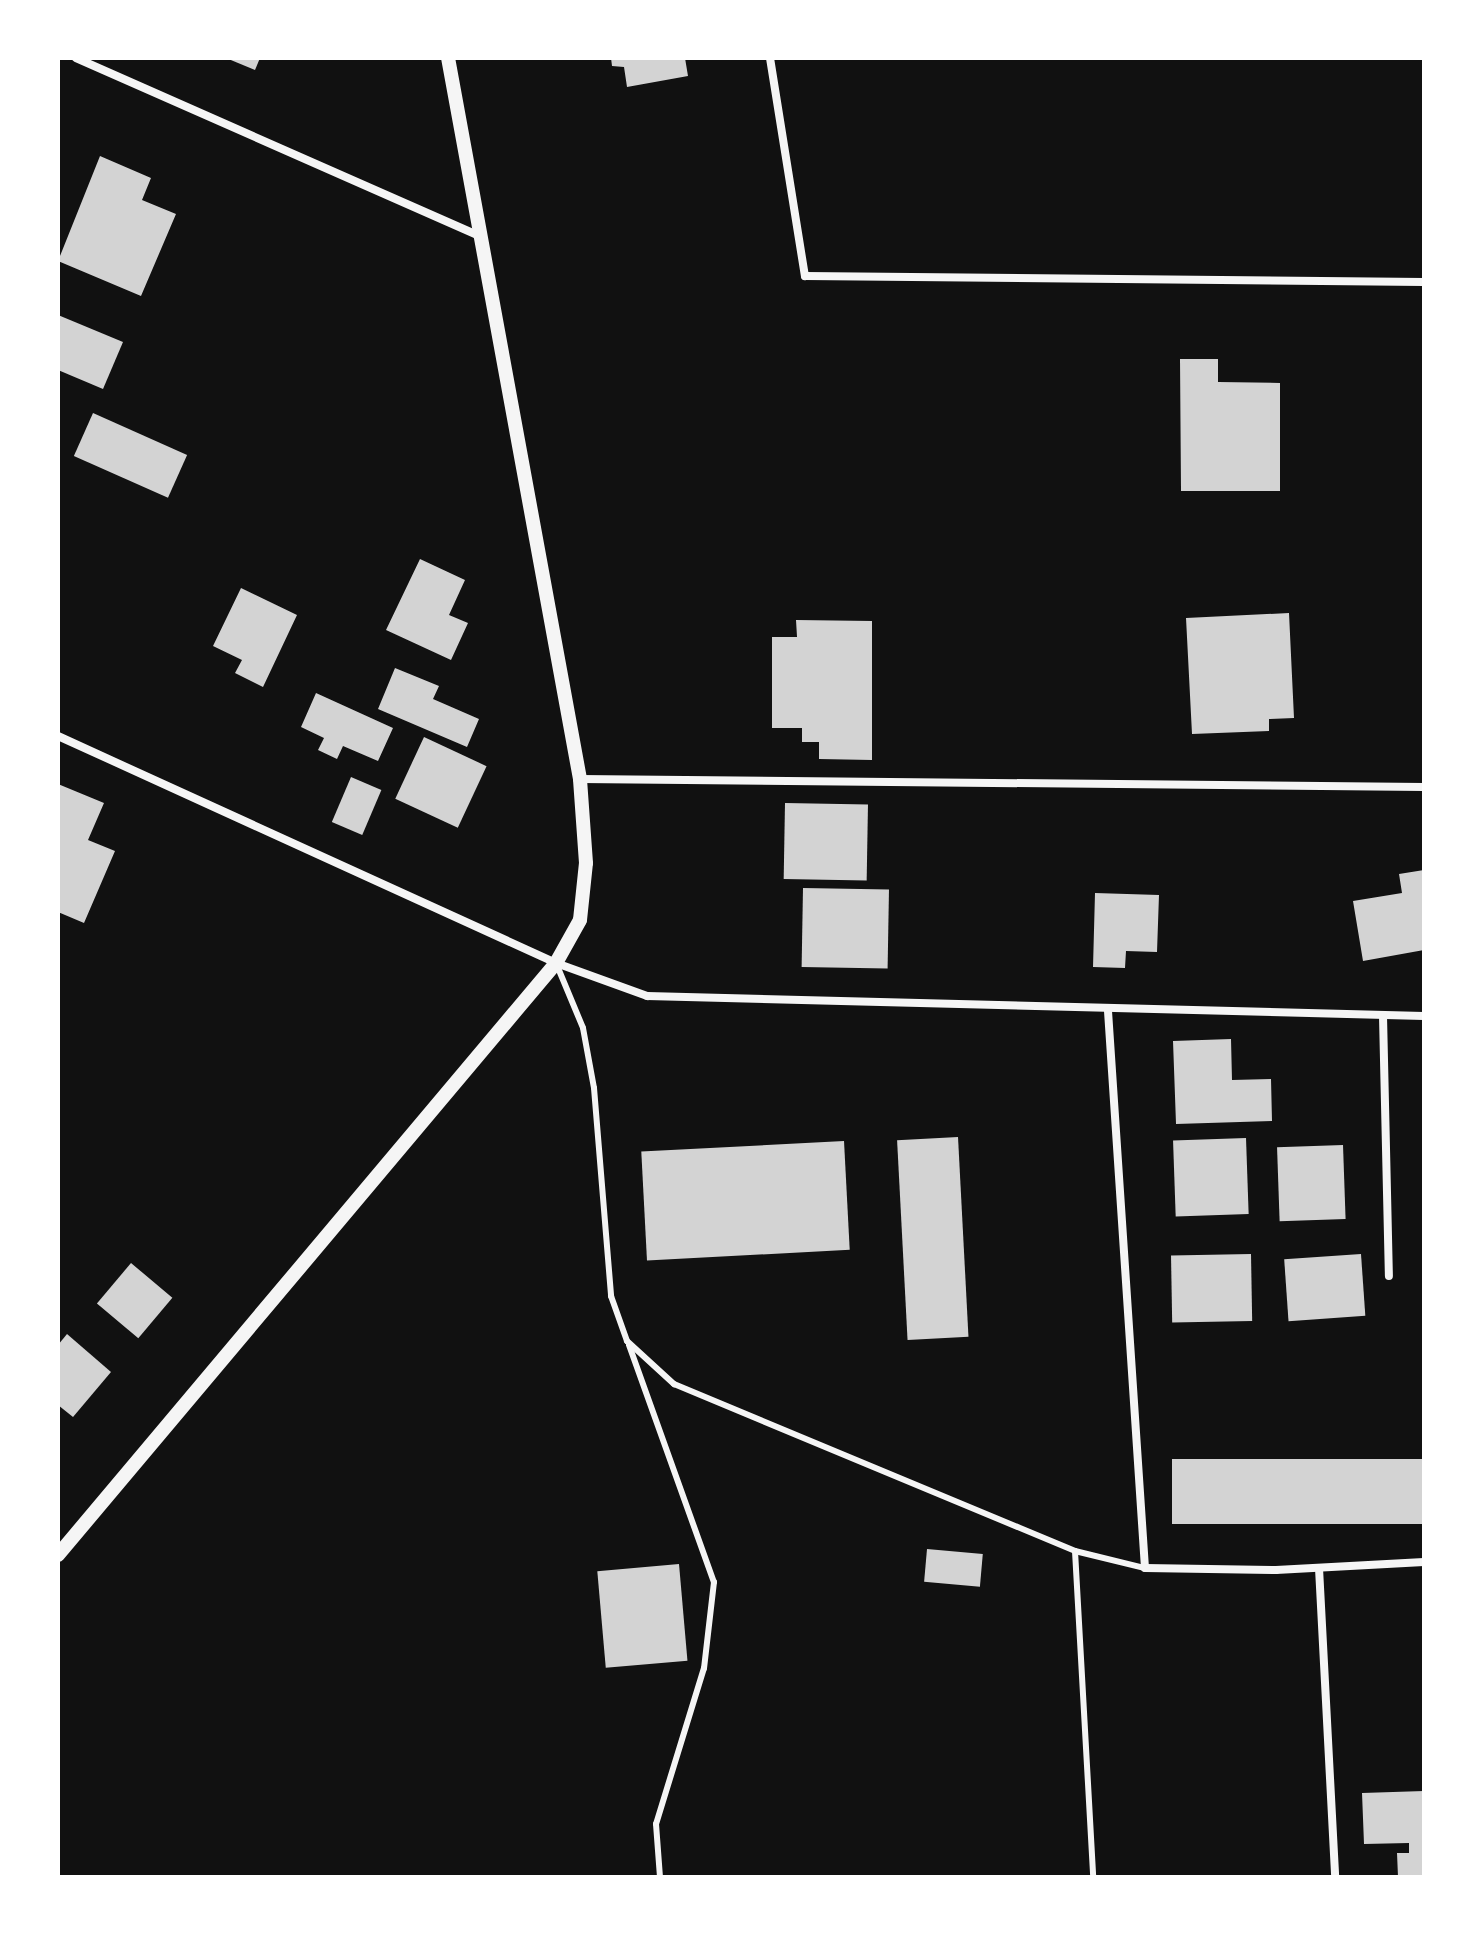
<!DOCTYPE html>
<html>
<head>
<meta charset="utf-8">
<style>
  body { margin:0 }
  #map { position:relative; width:1482px; height:1935px; overflow:hidden; background:#111; font-family:"Fira Sans Condensed",sans-serif }
  div>[style] { position:absolute }
  .building>* { inset:0; background:#d3d3d3; transform-origin:0 0 }
  .service>* { height:6px; margin:-3px; padding:0 3px; transform-origin:3px; border-radius:3px; background:#f5f5f5 }
  .minor>* { height:8px; margin:-4px; padding:0 4px; transform-origin:4px; border-radius:4px; background:#f5f5f5 }
  .tertiary>* { height:14px; margin:-7px; padding:0 7px; transform-origin:7px; border-radius:7px; background:#f5f5f5 }
  span { translate:-50% -50%; white-space:nowrap; text-align:center; line-height:1.15; -webkit-text-stroke:7px #fff; paint-order:stroke }
  .frame { position:absolute; inset:0; border:60px solid #fff; pointer-events:none }
</style>
</head>
<body>
<div id="map">
  <div class="building">
    <div style="clip-path:polygon(226px 58px,260px 58px,255px 70px)"></div>
    <div style="clip-path:polygon(611px 58px,685px 58px,688px 76px,627px 87px,624px 67px,612px 66px)"></div>
    <div style="clip-path:polygon(100px 156px,151px 178px,142px 200px,176px 214px,141px 296px,58px 261px)"></div>
    <div style="clip-path:polygon(58px 315px,123px 342px,103px 389px,58px 370px)"></div>
    <div style="clip-path:polygon(1180px 359px,1218px 359px,1218px 382px,1280px 383px,1280px 491px,1181px 491px)"></div>
    <div style="left:93px;top:413px;width:103px;height:47px;rotate:24deg"></div>
    <div style="clip-path:polygon(420px 559px,465px 580px,449px 615px,468px 623px,451px 660px,386px 630px)"></div>
    <div style="clip-path:polygon(241px 588px,297px 615px,263px 687px,235px 673px,242px 660px,213px 646px)"></div>
    <div style="clip-path:polygon(1289px 613px,1294px 718px,1269px 719px,1269px 731px,1192px 734px,1186px 618px)"></div>
    <div style="clip-path:polygon(796px 620px,872px 621px,872px 760px,819px 759px,819px 742px,802px 742px,802px 728px,772px 728px,772px 637px,797px 637px)"></div>
    <div style="clip-path:polygon(395px 668px,439px 686px,433px 699px,479px 719px,467px 747px,378px 709px)"></div>
    <div style="clip-path:polygon(316px 693px,393px 728px,378px 761px,343px 746px,337px 759px,318px 750px,324px 738px,301px 727px)"></div>
    <div style="left:424px;top:737px;width:69px;height:68px;rotate:25deg"></div>
    <div style="left:351px;top:777px;width:33px;height:49px;rotate:23deg"></div>
    <div style="clip-path:polygon(58px 784px,104px 803px,88px 840px,115px 851px,84px 923px,58px 912px)"></div>
    <div style="left:785px;top:803px;width:83px;height:76px;rotate:1deg"></div>
    <div style="clip-path:polygon(1424px 870px,1424px 950px,1363px 961px,1353px 901px,1402px 893px,1399px 874px)"></div>
    <div style="left:803px;top:888px;width:86px;height:79px;rotate:1deg"></div>
    <div style="clip-path:polygon(1095px 893px,1159px 895px,1157px 952px,1126px 951px,1125px 968px,1093px 967px)"></div>
    <div style="clip-path:polygon(1231px 1039px,1232px 1080px,1271px 1079px,1272px 1121px,1176px 1124px,1173px 1041px)"></div>
    <div style="left:958px;top:1137px;width:200px;height:61px;rotate:87deg"></div>
    <div style="left:1246px;top:1138px;width:76px;height:73px;rotate:88deg"></div>
    <div style="left:844px;top:1141px;width:109px;height:203px;rotate:87deg"></div>
    <div style="left:1343px;top:1145px;width:74px;height:66px;rotate:88deg"></div>
    <div style="left:1251px;top:1254px;width:67px;height:80px;rotate:89deg"></div>
    <div style="left:1361px;top:1254px;width:62px;height:77px;rotate:86deg"></div>
    <div style="left:131px;top:1263px;width:54px;height:53px;rotate:40deg"></div>
    <div style="clip-path:polygon(67px 1334px,111px 1372px,73px 1417px,58px 1405px,58px 1345px)"></div>
    <div style="left:1424px;top:1459px;width:65px;height:252px;rotate:90deg"></div>
    <div style="left:927px;top:1549px;width:56px;height:33px;rotate:5deg"></div>
    <div style="left:679px;top:1564px;width:97px;height:82px;rotate:85deg"></div>
    <div style="clip-path:polygon(1424px 1791px,1424px 1877px,1398px 1877px,1397px 1853px,1409px 1853px,1409px 1843px,1364px 1844px,1362px 1793px)"></div>
  </div>
  <div class="service">
    <div style="left:556px;top:963px;width:70px;rotate:67.4deg"></div>
    <div style="left:583px;top:1028px;width:61px;rotate:79.6deg"></div>
    <div style="left:594px;top:1088px;width:209px;rotate:85.3deg"></div>
    <div style="left:611px;top:1296px;width:48px;rotate:70.4deg"></div>
    <div style="left:627px;top:1341px;width:64px;rotate:42.5deg"></div>
    <div style="left:674px;top:1384px;width:434px;rotate:22.6deg"></div>
    <div style="left:1075px;top:1551px;width:72px;rotate:13.7deg"></div>
    <div style="left:629px;top:1345px;width:252px;rotate:70.3deg"></div>
    <div style="left:714px;top:1582px;width:87px;rotate:96.6deg"></div>
    <div style="left:704px;top:1668px;width:163px;rotate:107.1deg"></div>
    <div style="left:656px;top:1824px;width:53px;rotate:85.7deg"></div>
    <div style="left:1075px;top:1551px;width:326px;rotate:86.8deg"></div>
  </div>
  <div class="minor">
    <div style="left:76px;top:58px;width:438px;rotate:23.8deg"></div>
    <div style="left:770px;top:58px;width:221px;rotate:80.9deg"></div>
    <div style="left:805px;top:276px;width:619px;rotate:0.56deg"></div>
    <div style="left:58px;top:736px;width:547px;rotate:24.5deg"></div>
    <div style="left:556px;top:963px;width:97px;rotate:19.9deg"></div>
    <div style="left:647px;top:996px;width:777px;rotate:1.47deg"></div>
    <div style="left:580px;top:779px;width:844px;rotate:0.54deg"></div>
    <div style="left:1108px;top:1011px;width:558px;rotate:86.2deg"></div>
    <div style="left:1145px;top:1568px;width:131px;rotate:0.9deg"></div>
    <div style="left:1276px;top:1570px;width:148px;rotate:-3.1deg"></div>
    <div style="left:1383px;top:1016px;width:260px;rotate:88.7deg"></div>
    <div style="left:1319px;top:1568px;width:309px;rotate:87deg"></div>
  </div>
  <div class="tertiary">
    <div style="left:58px;top:1555px;width:774px;rotate:-49.93deg"></div>
    <div style="left:556px;top:963px;width:49px;rotate:-60.8deg"></div>
    <div style="left:580px;top:920px;width:57px;rotate:-84deg"></div>
    <div style="left:586px;top:863px;width:84px;rotate:-94.1deg"></div>
    <div style="left:580px;top:779px;width:733px;rotate:-100.37deg"></div>
  </div>
  <div class="frame"></div>
</div>
</body>
</html>
